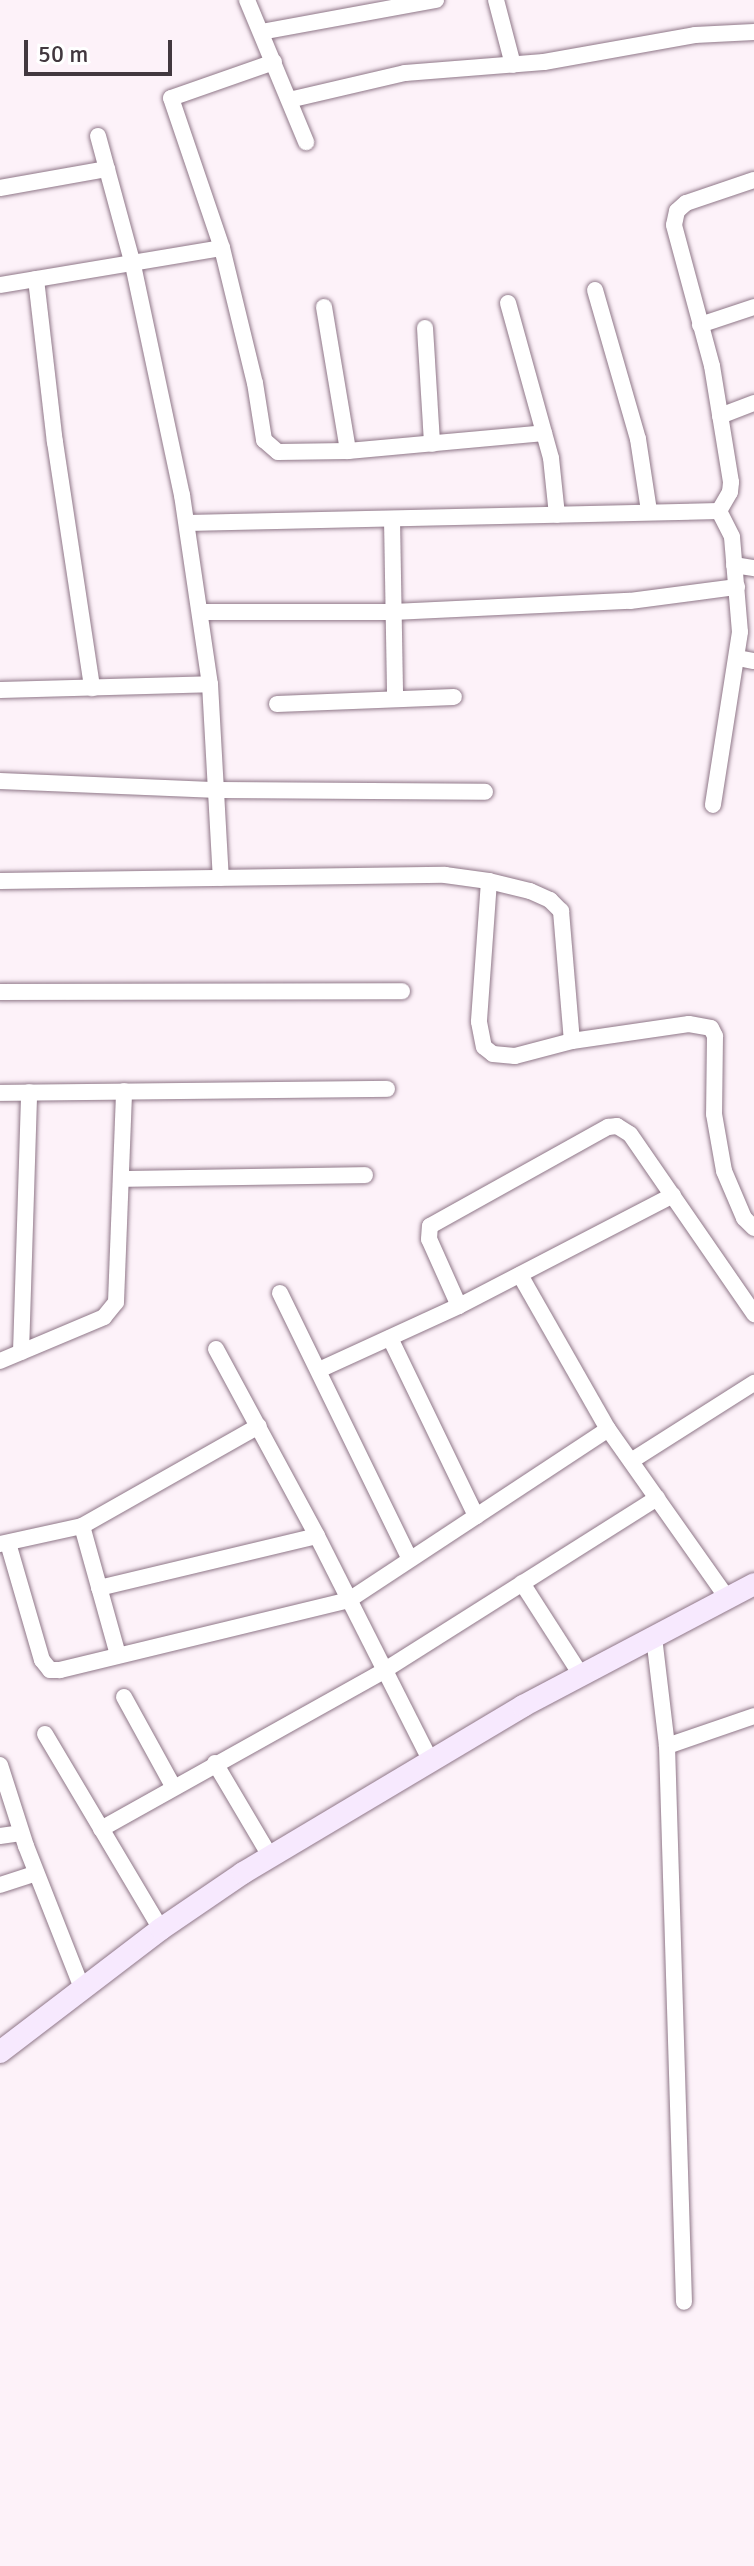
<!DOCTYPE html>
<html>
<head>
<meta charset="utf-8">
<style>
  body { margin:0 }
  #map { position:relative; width:754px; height:2566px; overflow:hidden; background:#fdf2f9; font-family:Signika,sans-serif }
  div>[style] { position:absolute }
  .roads { filter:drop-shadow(0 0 2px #8f7788) drop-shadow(0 0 2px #8f7788) }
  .street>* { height:16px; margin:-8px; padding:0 8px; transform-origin:8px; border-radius:8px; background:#fff }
  .secondary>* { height:22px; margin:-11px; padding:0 11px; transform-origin:11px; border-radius:11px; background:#f7e9fe }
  span { translate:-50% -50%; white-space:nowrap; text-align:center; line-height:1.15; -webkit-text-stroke:6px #fff; paint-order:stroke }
  .scale { position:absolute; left:24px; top:40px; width:148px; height:36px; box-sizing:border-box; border:4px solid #42383f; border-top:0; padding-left:10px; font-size:24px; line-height:28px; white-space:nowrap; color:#42383f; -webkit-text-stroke:6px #fff; paint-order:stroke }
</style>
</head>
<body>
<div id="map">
  <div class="roads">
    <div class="street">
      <div style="left:247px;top:0;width:154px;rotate:67.4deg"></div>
      <div style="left:496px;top:0;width:67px;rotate:75.3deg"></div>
      <div style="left:261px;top:32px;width:178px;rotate:-10.4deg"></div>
      <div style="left:274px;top:62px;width:109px;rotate:160.7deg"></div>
      <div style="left:171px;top:98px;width:158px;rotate:71.2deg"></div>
      <div style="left:222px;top:248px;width:139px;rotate:76.3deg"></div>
      <div style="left:255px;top:383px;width:58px;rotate:81deg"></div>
      <div style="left:264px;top:440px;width:18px;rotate:41deg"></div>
      <div style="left:278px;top:452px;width:70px;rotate:-0.8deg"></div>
      <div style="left:348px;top:451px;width:197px;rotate:-5.2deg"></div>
      <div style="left:289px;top:100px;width:119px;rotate:-13.1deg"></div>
      <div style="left:405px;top:73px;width:139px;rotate:-4.5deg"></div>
      <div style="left:544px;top:62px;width:153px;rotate:-10.1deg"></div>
      <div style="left:695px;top:35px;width:59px;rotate:-2.9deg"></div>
      <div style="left:98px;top:136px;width:134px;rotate:74.8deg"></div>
      <div style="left:133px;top:265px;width:235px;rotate:78deg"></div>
      <div style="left:182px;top:495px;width:191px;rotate:81.6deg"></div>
      <div style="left:210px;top:684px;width:194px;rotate:86.8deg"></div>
      <div style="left:0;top:188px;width:109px;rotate:-10.1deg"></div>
      <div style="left:36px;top:279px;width:164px;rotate:83.4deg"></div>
      <div style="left:55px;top:442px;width:249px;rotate:81.4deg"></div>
      <div style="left:0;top:285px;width:225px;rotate:-9.5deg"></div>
      <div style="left:595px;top:290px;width:155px;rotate:73.9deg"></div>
      <div style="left:638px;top:439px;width:73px;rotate:81.3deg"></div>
      <div style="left:508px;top:303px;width:161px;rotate:74.5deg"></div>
      <div style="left:551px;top:458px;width:57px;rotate:84deg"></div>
      <div style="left:324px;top:307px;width:146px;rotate:80.5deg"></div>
      <div style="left:700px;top:325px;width:57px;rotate:-18.4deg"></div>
      <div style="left:425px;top:328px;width:116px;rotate:86.5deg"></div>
      <div style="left:720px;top:416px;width:36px;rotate:-21deg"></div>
      <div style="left:719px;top:511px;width:22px;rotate:-60deg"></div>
      <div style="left:730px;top:492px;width:10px;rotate:-84deg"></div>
      <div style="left:731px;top:482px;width:118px;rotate:-99.3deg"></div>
      <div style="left:712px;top:366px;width:146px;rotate:-105.1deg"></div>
      <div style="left:674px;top:225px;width:14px;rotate:-78deg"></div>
      <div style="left:677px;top:211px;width:12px;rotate:-42deg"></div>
      <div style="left:686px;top:203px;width:72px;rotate:-18.7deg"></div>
      <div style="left:392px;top:519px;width:180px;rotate:89deg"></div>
      <div style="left:187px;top:523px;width:532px;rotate:-1.29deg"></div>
      <div style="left:719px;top:511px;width:29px;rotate:63deg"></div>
      <div style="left:732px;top:537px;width:95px;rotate:85.2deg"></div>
      <div style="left:740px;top:632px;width:175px;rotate:98.9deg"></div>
      <div style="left:734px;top:565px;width:20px;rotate:9deg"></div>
      <div style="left:201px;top:612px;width:192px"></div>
      <div style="left:393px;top:612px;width:237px;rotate:-2.7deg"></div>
      <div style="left:630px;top:601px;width:108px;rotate:-7.5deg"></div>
      <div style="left:738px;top:658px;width:16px;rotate:11deg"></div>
      <div style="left:0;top:690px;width:210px;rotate:-1.6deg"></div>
      <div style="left:277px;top:704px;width:177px;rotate:-2.3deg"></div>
      <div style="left:0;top:781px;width:218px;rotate:2.4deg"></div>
      <div style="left:218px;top:790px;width:267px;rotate:0.4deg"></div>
      <div style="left:0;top:881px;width:445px;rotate:-0.8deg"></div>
      <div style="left:445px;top:875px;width:44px;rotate:7.8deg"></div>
      <div style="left:489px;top:881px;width:42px;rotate:13.7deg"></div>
      <div style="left:530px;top:891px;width:22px;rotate:24deg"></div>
      <div style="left:550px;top:900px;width:16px;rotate:45deg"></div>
      <div style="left:561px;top:911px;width:130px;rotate:85.2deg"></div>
      <div style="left:489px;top:881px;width:141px;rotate:94.1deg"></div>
      <div style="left:479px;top:1022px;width:25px;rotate:79deg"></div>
      <div style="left:484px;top:1047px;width:11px;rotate:38deg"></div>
      <div style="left:493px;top:1054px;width:22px;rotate:5deg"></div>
      <div style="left:515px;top:1056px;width:59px;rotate:-14.7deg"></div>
      <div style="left:572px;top:1041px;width:118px;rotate:-8.3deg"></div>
      <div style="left:689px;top:1024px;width:22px;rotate:10deg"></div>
      <div style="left:711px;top:1028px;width:9px;rotate:63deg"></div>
      <div style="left:715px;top:1036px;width:78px;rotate:90.7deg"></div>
      <div style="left:714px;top:1114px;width:58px;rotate:80deg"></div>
      <div style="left:724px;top:1171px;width:51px;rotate:66.9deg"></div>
      <div style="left:744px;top:1218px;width:14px;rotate:45deg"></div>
      <div style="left:0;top:992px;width:402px;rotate:-0.1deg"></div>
      <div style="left:0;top:1093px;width:387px;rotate:-0.6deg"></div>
      <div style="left:121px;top:1179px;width:244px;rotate:-0.9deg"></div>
      <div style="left:520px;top:1275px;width:177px;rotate:60.3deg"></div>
      <div style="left:608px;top:1429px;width:207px;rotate:54.8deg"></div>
      <div style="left:280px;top:1293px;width:296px;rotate:64deg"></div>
      <div style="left:459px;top:1306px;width:73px;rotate:-114.1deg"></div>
      <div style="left:429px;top:1239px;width:13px;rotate:-86deg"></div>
      <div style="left:430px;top:1226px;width:204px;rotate:-29.1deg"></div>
      <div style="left:608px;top:1127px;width:9px;rotate:-6deg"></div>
      <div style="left:617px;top:1126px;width:15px;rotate:32deg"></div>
      <div style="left:630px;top:1134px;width:219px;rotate:55.4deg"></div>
      <div style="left:390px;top:1338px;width:198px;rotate:64.2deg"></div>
      <div style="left:216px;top:1349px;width:213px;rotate:61.6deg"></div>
      <div style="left:317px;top:1536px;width:251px;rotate:63.2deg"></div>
      <div style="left:21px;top:1352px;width:260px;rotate:-88.2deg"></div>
      <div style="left:0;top:1361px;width:113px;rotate:-22.9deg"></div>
      <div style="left:104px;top:1317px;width:19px;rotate:-51deg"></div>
      <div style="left:116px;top:1302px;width:211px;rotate:-87.8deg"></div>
      <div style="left:319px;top:1370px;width:154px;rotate:-24.6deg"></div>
      <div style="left:459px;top:1306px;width:241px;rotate:-27.4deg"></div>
      <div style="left:631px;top:1461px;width:146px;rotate:-32.4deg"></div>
      <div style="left:82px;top:1526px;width:134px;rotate:74.4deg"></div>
      <div style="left:8px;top:1543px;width:122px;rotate:73.8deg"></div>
      <div style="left:42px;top:1660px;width:13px;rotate:51deg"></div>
      <div style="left:50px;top:1670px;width:10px"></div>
      <div style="left:60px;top:1670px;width:297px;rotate:-13.6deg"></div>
      <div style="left:349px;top:1600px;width:310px;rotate:-33.4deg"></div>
      <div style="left:0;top:1544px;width:84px;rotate:-12.4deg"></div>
      <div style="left:82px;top:1526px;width:203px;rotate:-29.5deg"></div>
      <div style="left:522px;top:1583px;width:109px;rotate:57.3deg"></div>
      <div style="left:99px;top:1588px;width:224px;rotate:-13.4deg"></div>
      <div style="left:654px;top:1637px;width:110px;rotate:83.2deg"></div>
      <div style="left:667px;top:1746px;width:556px;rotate:88.25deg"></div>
      <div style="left:124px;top:1697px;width:102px;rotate:61.2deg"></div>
      <div style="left:45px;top:1734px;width:227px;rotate:59.3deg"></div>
      <div style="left:667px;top:1746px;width:92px;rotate:-19deg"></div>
      <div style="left:215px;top:1763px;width:108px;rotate:59.4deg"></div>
      <div style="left:0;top:1765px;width:85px;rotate:72.2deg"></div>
      <div style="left:26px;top:1846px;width:156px;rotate:68.5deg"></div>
      <div style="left:101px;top:1829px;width:325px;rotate:-29.2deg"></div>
      <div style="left:385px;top:1670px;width:322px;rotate:-32.3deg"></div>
      <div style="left:0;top:1836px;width:21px;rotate:-8deg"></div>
      <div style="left:0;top:1885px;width:38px;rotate:-18deg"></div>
    </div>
    <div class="secondary">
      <div style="left:0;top:2052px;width:203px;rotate:-37.4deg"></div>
      <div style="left:161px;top:1929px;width:99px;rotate:-34.3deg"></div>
      <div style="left:243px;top:1873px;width:326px;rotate:-30.8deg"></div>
      <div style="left:523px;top:1706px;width:261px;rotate:-27.8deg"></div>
    </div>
  </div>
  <div class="scale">50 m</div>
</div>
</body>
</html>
